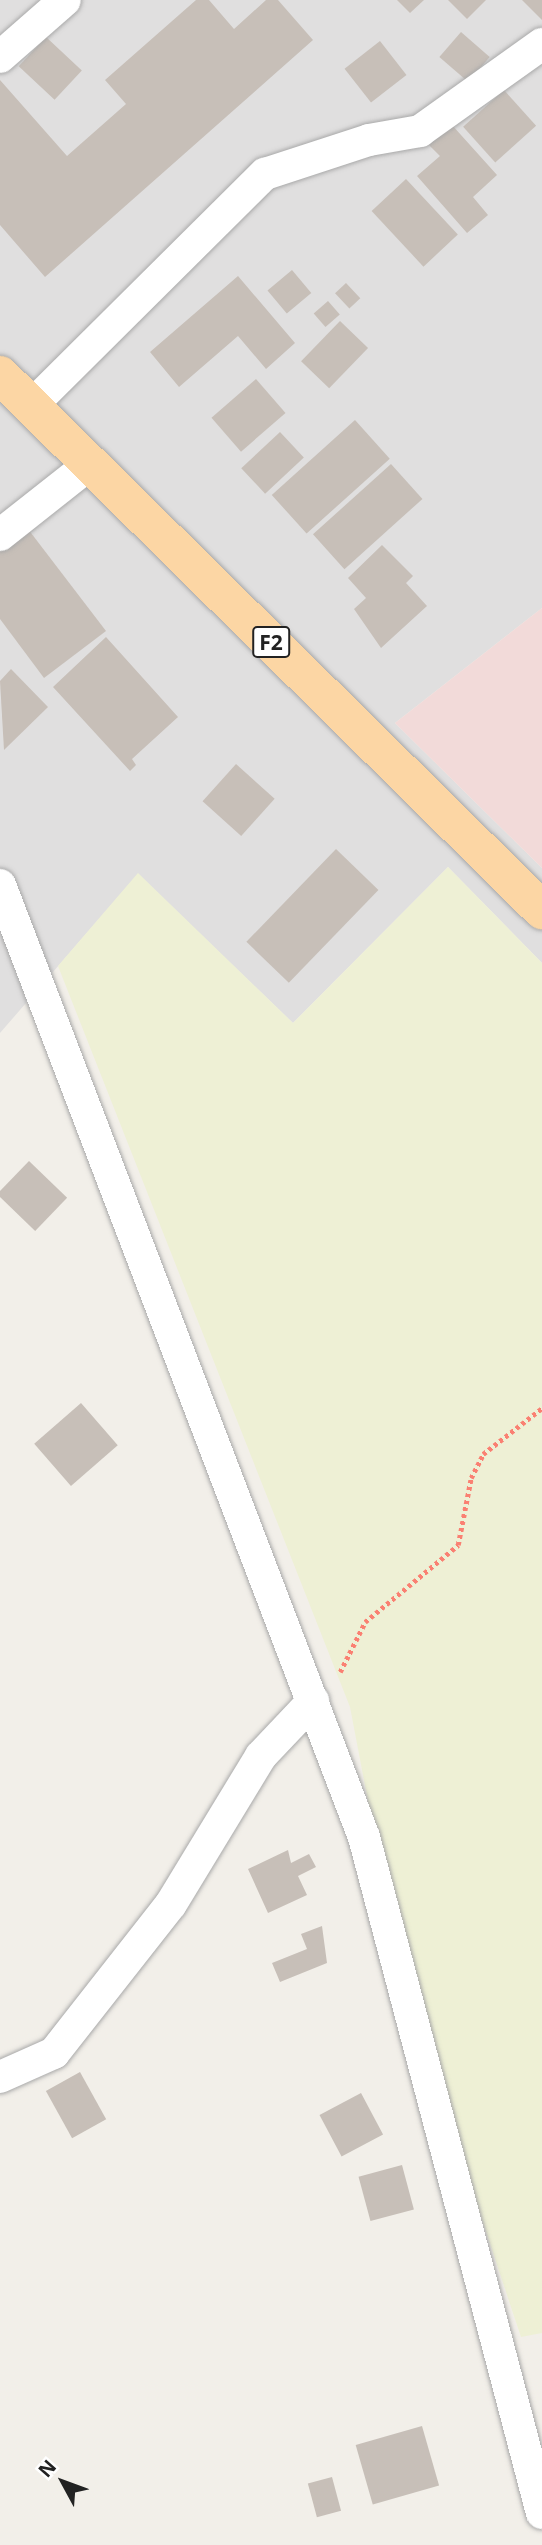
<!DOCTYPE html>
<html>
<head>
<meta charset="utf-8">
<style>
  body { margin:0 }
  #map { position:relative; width:542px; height:2545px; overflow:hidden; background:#f2efe9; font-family:"Noto Sans",sans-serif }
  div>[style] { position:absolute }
  .residential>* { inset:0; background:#e0dfdf }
  .commercial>* { inset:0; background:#f2dad9 }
  .farmland>* { inset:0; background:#eef0d5 }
  .building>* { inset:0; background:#c7bfb8; transform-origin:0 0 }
  .path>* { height:4.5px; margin-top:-2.25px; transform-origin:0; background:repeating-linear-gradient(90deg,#fa8072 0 3.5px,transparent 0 7px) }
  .roads { filter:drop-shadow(0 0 2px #a9a9a9) drop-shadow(0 0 2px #a9a9a9) }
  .street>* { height:32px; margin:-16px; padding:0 16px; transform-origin:16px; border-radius:16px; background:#fff }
  .primary>* { height:38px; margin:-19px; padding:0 19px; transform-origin:19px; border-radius:19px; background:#fcd6a4 }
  span { translate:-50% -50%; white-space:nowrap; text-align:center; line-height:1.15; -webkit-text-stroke:5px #fff; paint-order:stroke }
  .shield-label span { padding:2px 5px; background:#fff; border:2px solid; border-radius:5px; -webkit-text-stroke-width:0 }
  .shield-label { font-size:21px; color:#222; font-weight:700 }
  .north { position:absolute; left:28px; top:2447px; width:70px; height:70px; -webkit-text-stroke:5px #fff; paint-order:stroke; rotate:311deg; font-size:19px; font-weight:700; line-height:28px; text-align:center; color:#222 }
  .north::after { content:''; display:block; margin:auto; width:24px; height:32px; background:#222; clip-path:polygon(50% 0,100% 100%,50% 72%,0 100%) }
</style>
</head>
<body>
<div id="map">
  <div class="residential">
    <div style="clip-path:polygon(0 0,542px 0,542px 608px,395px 723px,542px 868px,542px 963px,448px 867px,293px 1023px,138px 874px,0 1033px)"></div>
  </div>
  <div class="commercial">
    <div style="clip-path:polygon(542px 608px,542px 868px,395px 723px)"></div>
  </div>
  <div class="farmland">
    <div style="clip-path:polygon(448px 867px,542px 963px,542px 2333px,521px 2337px,402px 1979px,350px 1707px,58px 966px,138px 873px,293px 1023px)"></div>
  </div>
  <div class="building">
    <div style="clip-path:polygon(196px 0,209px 0,234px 29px,266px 0,278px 0,313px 40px,45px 277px,0 225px,0 80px,67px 156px,126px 104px,105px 80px)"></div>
    <div style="clip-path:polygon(397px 0,424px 0,410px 13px)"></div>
    <div style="clip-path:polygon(448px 0,486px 0,467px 19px)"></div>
    <div style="clip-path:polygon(522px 0,542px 0,542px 20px)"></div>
    <div style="left:461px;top:32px;width:38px;height:33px;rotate:41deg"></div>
    <div style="left:46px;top:37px;width:49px;height:40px;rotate:43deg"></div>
    <div style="left:380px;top:41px;width:43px;height:45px;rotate:52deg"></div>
    <div style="left:504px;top:90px;width:48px;height:55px;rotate:48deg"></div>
    <div style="clip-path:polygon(452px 125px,497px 175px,473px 197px,488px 215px,467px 233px,417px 176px,440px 156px,429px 145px)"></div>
    <div style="left:406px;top:179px;width:76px;height:47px;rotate:47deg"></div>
    <div style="left:292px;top:270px;width:30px;height:32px;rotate:50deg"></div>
    <div style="clip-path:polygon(238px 276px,295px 343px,266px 369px,238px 336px,179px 387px,150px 352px)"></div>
    <div style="left:346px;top:283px;width:21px;height:15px;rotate:47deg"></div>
    <div style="left:328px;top:301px;width:18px;height:19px;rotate:49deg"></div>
    <div style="left:340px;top:321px;width:39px;height:56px;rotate:44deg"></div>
    <div style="left:256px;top:379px;width:45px;height:59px;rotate:49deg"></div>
    <div style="left:355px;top:420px;width:52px;height:112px;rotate:48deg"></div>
    <div style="left:280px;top:432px;width:35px;height:53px;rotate:47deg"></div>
    <div style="left:391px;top:464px;width:47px;height:105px;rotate:48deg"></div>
    <div style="clip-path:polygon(28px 529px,106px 631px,44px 678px,0 619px,0 550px)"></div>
    <div style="clip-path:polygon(382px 545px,413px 576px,406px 583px,427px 606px,381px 648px,354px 609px,366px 598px,348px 578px)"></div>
    <div style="clip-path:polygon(106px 637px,178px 717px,132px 759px,136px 765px,130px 771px,53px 687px)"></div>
    <div style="clip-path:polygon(11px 669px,48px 707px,4px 750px,0 681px)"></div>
    <div style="left:236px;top:764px;width:52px;height:50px;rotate:42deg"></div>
    <div style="left:336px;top:849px;width:59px;height:129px;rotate:44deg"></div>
    <div style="left:29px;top:1161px;width:53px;height:46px;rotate:44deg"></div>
    <div style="left:81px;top:1403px;width:56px;height:62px;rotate:49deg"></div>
    <div style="clip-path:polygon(288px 1850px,291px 1863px,309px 1854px,316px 1867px,298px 1876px,307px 1895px,268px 1913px,248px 1869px)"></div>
    <div style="clip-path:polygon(322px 1926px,327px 1963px,280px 1982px,272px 1963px,307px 1949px,301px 1934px)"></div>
    <div style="left:80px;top:2072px;width:54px;height:39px;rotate:61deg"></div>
    <div style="left:361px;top:2093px;width:47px;height:47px;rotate:62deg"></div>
    <div style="left:402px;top:2165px;width:46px;height:45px;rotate:75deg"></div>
    <div style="left:422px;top:2426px;width:62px;height:69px;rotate:74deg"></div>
    <div style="left:332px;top:2477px;width:35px;height:25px;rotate:75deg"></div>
  </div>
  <div class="path">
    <div style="left:340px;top:1672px;width:56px;rotate:-63.4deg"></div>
    <div style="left:365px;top:1622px;width:121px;rotate:-39.6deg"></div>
    <div style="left:458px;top:1545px;width:68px;rotate:-79deg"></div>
    <div style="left:471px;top:1478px;width:27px;rotate:-63deg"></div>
    <div style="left:483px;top:1454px;width:75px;rotate:-37.9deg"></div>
  </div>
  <div class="roads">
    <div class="street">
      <div style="left:0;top:57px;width:86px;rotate:-41.2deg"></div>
      <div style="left:31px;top:406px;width:330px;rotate:-44.8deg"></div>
      <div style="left:265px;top:174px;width:109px;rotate:-18.1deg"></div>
      <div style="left:369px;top:140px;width:52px;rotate:-10deg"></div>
      <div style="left:420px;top:131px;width:150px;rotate:-35.5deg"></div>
      <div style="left:0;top:535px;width:115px;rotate:-38.3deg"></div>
      <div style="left:0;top:885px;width:1019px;rotate:69.08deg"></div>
      <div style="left:364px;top:1837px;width:699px;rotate:75.25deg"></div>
      <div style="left:0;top:2077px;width:59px;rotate:-24deg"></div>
      <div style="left:54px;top:2053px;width:189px;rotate:-51.9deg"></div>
      <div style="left:171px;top:1904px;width:173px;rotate:-58.7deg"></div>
      <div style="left:261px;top:1756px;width:76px;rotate:-46.6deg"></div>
    </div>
    <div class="primary">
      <div style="left:0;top:375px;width:762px;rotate:44.63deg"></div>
    </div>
  </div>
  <div class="shield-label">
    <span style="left:271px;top:642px">F2</span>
  </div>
  <div class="north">N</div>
</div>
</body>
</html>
